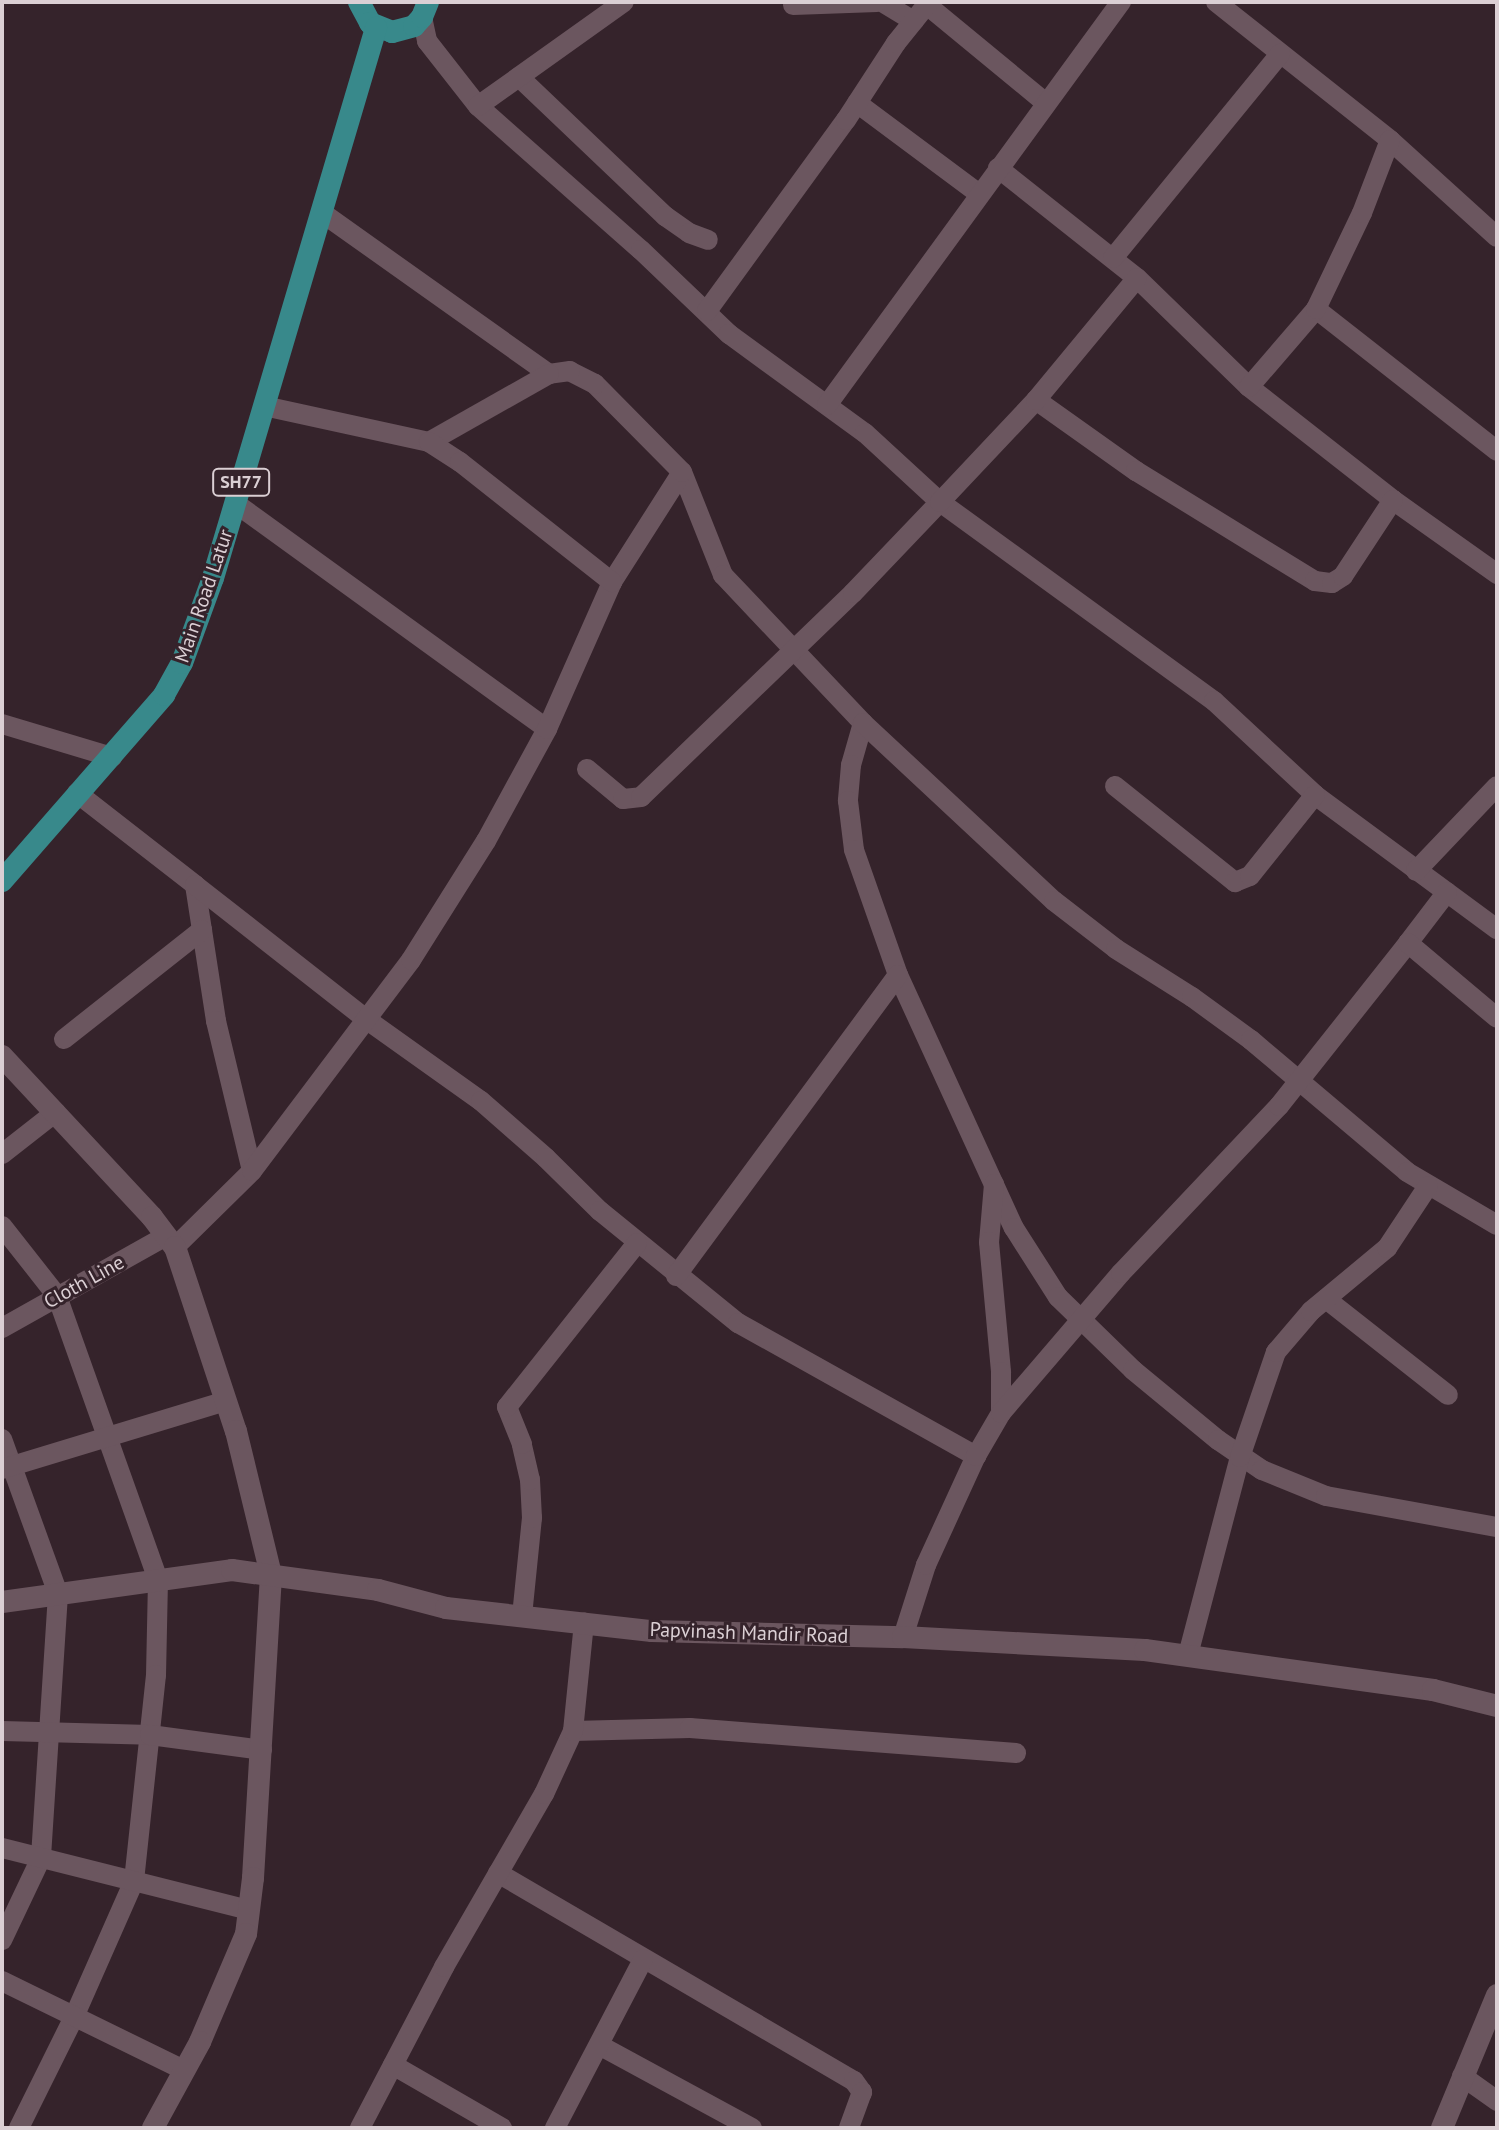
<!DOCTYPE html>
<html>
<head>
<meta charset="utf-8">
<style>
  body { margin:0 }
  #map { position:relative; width:1499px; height:2130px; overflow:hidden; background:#35232b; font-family:"PT Sans",sans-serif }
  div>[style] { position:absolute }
  .minor>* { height:20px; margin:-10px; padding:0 10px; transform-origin:10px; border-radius:10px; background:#6b565f }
  .tertiary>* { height:22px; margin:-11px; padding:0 11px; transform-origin:11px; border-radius:11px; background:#6b565f }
  .primary>* { height:22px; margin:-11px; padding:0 11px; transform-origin:11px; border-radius:11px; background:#38898b }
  span { translate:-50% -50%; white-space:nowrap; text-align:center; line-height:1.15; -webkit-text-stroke:6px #35232b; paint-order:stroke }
  .shield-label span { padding:2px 6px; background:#35232b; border:2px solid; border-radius:6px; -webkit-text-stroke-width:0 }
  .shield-label { font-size:18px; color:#dbcfd4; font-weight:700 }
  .street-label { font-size:20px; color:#dbcfd4 }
  .frame { position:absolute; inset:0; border:4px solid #dbcfd4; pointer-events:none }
</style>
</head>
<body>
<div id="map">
  <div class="minor">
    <div style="left:882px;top:2px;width:37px;rotate:31deg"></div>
    <div style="left:1216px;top:2px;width:222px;rotate:38.4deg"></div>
    <div style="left:1390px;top:140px;width:144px;rotate:42.2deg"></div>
    <div style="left:793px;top:5px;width:84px;rotate:-2deg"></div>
    <div style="left:927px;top:5px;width:154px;rotate:39.5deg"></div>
    <div style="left:422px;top:17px;width:25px;rotate:78deg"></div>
    <div style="left:427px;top:41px;width:83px;rotate:51.9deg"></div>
    <div style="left:478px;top:106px;width:217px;rotate:41.5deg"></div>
    <div style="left:641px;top:250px;width:122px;rotate:43.7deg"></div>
    <div style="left:729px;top:334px;width:168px;rotate:36.1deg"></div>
    <div style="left:865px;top:433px;width:102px;rotate:42.6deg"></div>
    <div style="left:940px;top:502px;width:339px;rotate:36deg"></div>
    <div style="left:1214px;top:701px;width:138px;rotate:42.9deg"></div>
    <div style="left:1315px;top:795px;width:226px;rotate:36.4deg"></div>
    <div style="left:519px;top:77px;width:202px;rotate:43.6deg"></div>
    <div style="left:665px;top:216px;width:29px;rotate:35deg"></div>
    <div style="left:689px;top:233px;width:20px;rotate:20deg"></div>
    <div style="left:857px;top:103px;width:152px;rotate:36.7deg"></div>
    <div style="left:478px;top:106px;width:179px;rotate:-35.5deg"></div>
    <div style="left:998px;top:168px;width:177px;rotate:38.4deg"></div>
    <div style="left:1137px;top:278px;width:156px;rotate:44.2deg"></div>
    <div style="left:1249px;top:387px;width:183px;rotate:38.1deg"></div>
    <div style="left:1393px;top:500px;width:128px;rotate:35.4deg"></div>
    <div style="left:321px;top:212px;width:280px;rotate:35.4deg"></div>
    <div style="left:1113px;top:258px;width:264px;rotate:-50.7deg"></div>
    <div style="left:1316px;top:309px;width:230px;rotate:38.1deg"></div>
    <div style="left:707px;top:311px;width:236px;rotate:-54deg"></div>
    <div style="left:846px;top:120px;width:92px;rotate:-57deg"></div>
    <div style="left:896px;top:43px;width:53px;rotate:-51.2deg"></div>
    <div style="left:1249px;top:387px;width:103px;rotate:-49.3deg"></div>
    <div style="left:1316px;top:309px;width:106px;rotate:-64.4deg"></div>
    <div style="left:1362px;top:213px;width:78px;rotate:-69deg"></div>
    <div style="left:1036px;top:400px;width:123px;rotate:35.4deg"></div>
    <div style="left:1136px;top:471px;width:210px;rotate:31.6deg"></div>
    <div style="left:1315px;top:581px;width:17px;rotate:7deg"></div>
    <div style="left:1332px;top:583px;width:13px;rotate:-32deg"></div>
    <div style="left:1343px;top:576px;width:91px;rotate:-56.7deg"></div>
    <div style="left:827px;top:405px;width:499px;rotate:-53.9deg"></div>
    <div style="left:264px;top:406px;width:169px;rotate:12.3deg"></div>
    <div style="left:682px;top:472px;width:111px;rotate:68.3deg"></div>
    <div style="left:723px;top:575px;width:204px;rotate:46.6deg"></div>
    <div style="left:863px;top:723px;width:44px;rotate:105.9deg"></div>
    <div style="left:851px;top:765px;width:36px;rotate:95deg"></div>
    <div style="left:848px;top:801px;width:49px;rotate:83deg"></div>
    <div style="left:854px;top:850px;width:133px;rotate:70.6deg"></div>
    <div style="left:898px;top:975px;width:278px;rotate:65.4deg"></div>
    <div style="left:1014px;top:1228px;width:82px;rotate:57.5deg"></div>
    <div style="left:1058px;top:1297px;width:105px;rotate:44.2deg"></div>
    <div style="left:1133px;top:1370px;width:110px;rotate:39.5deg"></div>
    <div style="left:1218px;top:1440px;width:53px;rotate:34.3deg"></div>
    <div style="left:1262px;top:1470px;width:69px;rotate:22.1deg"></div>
    <div style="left:1326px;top:1496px;width:174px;rotate:10.3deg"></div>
    <div style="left:235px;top:503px;width:385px;rotate:35.9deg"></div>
    <div style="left:863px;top:723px;width:261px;rotate:43deg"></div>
    <div style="left:1054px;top:901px;width:78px;rotate:37.7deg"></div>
    <div style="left:1116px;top:949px;width:90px;rotate:32.3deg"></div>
    <div style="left:1192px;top:997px;width:73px;rotate:36.1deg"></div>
    <div style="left:1251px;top:1040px;width:204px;rotate:40.2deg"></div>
    <div style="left:1407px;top:1172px;width:104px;rotate:30.5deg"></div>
    <div style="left:2px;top:724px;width:115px;rotate:16.7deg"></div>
    <div style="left:587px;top:769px;width:47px;rotate:39.8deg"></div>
    <div style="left:623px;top:799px;width:18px;rotate:-6deg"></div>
    <div style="left:641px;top:797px;width:294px;rotate:-43.9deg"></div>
    <div style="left:853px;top:593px;width:126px;rotate:-46.3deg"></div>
    <div style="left:940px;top:502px;width:140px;rotate:-46.7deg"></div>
    <div style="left:1036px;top:400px;width:158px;rotate:-50.4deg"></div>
    <div style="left:1115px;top:786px;width:154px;rotate:38.7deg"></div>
    <div style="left:1235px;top:882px;width:16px;rotate:-22deg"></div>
    <div style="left:1250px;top:876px;width:104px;rotate:-51.3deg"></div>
    <div style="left:77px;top:793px;width:150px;rotate:37.9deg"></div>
    <div style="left:195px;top:885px;width:138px;rotate:81.2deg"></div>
    <div style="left:216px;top:1021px;width:154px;rotate:76.5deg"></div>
    <div style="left:1416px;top:871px;width:117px;rotate:-46.4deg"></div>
    <div style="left:195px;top:885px;width:217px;rotate:38.1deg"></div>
    <div style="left:366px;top:1019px;width:141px;rotate:35.5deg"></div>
    <div style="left:481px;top:1101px;width:86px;rotate:41.2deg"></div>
    <div style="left:546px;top:1158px;width:76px;rotate:44.5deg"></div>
    <div style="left:600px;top:1211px;width:178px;rotate:39.1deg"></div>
    <div style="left:738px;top:1323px;width:273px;rotate:29.2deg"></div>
    <div style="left:1408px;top:943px;width:64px;rotate:-52.6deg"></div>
    <div style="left:64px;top:1039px;width:176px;rotate:-38.3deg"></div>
    <div style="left:2px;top:1154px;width:68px;rotate:-37.9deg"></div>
    <div style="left:994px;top:1184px;width:58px;rotate:94.9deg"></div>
    <div style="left:989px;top:1242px;width:131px;rotate:84.7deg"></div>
    <div style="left:1001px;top:1372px;width:41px;rotate:90deg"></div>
    <div style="left:2px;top:1226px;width:89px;rotate:51.8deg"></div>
    <div style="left:57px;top:1296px;width:301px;rotate:70.4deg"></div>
    <div style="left:158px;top:1580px;width:95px;rotate:91.2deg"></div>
    <div style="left:156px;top:1675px;width:207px;rotate:96.1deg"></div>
    <div style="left:134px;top:1881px;width:146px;rotate:113.8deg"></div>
    <div style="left:75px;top:2015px;width:126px;rotate:116.4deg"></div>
    <div style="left:175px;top:1247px;width:108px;rotate:-44.6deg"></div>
    <div style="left:252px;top:1171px;width:264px;rotate:-53deg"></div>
    <div style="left:411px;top:960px;width:141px;rotate:-57.8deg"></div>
    <div style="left:486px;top:841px;width:128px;rotate:-61.4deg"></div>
    <div style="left:547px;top:729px;width:161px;rotate:-66.1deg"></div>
    <div style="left:612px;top:582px;width:130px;rotate:-57.5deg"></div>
    <div style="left:682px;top:472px;width:124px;rotate:-134.7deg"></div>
    <div style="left:595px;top:384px;width:28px;rotate:-153deg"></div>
    <div style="left:570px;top:371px;width:21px;rotate:172deg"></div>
    <div style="left:549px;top:374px;width:138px;rotate:150.5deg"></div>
    <div style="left:429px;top:442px;width:37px;rotate:33deg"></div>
    <div style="left:460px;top:462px;width:194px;rotate:38.3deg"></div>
    <div style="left:676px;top:1276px;width:374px;rotate:-53.6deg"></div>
    <div style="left:1326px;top:1299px;width:155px;rotate:38.2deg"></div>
    <div style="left:2px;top:1328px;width:188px;rotate:-29.3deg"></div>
    <div style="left:2px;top:1439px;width:165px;rotate:70.1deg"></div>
    <div style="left:58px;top:1594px;width:265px;rotate:93.7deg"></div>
    <div style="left:41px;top:1858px;width:91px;rotate:115.4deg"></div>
    <div style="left:2px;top:1469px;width:234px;rotate:-16.9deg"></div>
    <div style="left:522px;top:1616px;width:99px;rotate:-84.2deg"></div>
    <div style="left:532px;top:1518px;width:38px;rotate:-93deg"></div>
    <div style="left:530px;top:1480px;width:37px;rotate:-103deg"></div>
    <div style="left:522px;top:1444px;width:40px;rotate:-112deg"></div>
    <div style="left:507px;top:1407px;width:209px;rotate:-51.6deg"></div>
    <div style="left:903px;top:1637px;width:76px;rotate:-72.3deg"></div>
    <div style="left:926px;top:1565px;width:120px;rotate:-65.4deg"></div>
    <div style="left:976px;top:1456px;width:50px;rotate:-59.8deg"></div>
    <div style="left:1001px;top:1413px;width:184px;rotate:-49.4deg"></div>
    <div style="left:1121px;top:1273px;width:230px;rotate:-46.6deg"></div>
    <div style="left:1279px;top:1106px;width:208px;rotate:-51.6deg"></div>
    <div style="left:1408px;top:943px;width:116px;rotate:40.1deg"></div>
    <div style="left:1188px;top:1655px;width:205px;rotate:-75.3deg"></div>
    <div style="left:1240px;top:1457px;width:111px;rotate:-71.1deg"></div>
    <div style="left:1276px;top:1352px;width:54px;rotate:-49.5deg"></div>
    <div style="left:1311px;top:1311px;width:99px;rotate:-39.7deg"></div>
    <div style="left:1387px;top:1248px;width:74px;rotate:-56.5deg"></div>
    <div style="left:2px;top:1731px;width:148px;rotate:1.5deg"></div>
    <div style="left:150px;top:1735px;width:113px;rotate:7.6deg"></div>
    <div style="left:573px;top:1731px;width:117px;rotate:-1.5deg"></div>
    <div style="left:690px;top:1728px;width:327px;rotate:4.4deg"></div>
    <div style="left:2px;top:1848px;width:254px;rotate:14.1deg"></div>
    <div style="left:498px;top:1873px;width:412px;rotate:30.3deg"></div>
    <div style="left:854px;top:2081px;width:14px;rotate:54deg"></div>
    <div style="left:862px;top:2092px;width:38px;rotate:110deg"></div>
    <div style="left:2px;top:1981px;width:203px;rotate:26.1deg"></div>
    <div style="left:599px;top:2045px;width:174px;rotate:28.5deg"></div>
    <div style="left:393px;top:2065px;width:126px;rotate:30deg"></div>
    <div style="left:1462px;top:2076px;width:43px;rotate:35.5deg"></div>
    <div style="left:360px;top:2128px;width:182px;rotate:-62.4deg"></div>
    <div style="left:444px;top:1967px;width:200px;rotate:-60deg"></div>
    <div style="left:544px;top:1794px;width:69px;rotate:-65.3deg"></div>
    <div style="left:573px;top:1731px;width:109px;rotate:-84.2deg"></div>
    <div style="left:555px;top:2128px;width:190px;rotate:-62.4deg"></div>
  </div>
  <div class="tertiary">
    <div style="left:2px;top:1056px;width:220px;rotate:47deg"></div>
    <div style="left:152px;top:1217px;width:38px;rotate:53deg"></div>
    <div style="left:175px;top:1247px;width:194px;rotate:71.7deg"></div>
    <div style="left:236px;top:1431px;width:148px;rotate:76.3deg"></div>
    <div style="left:271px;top:1575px;width:304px;rotate:93.4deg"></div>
    <div style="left:253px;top:1878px;width:56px;rotate:97.1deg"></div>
    <div style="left:246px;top:1934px;width:117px;rotate:113.1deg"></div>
    <div style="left:200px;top:2042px;width:98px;rotate:118.7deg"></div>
    <div style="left:2px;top:1602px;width:232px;rotate:-7.9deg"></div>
    <div style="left:232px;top:1570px;width:147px;rotate:7.8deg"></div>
    <div style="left:378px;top:1590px;width:70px;rotate:14.8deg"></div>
    <div style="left:446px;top:1608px;width:207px;rotate:6.4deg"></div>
    <div style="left:652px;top:1631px;width:251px;rotate:1.4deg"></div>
    <div style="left:903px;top:1637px;width:242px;rotate:3.1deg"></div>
    <div style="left:1145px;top:1650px;width:291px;rotate:7.9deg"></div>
    <div style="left:1433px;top:1690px;width:66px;rotate:14deg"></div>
    <div style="left:1442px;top:2128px;width:144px;rotate:-67.5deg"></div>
  </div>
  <div class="primary">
    <div style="left:359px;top:2px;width:24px;rotate:62deg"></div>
    <div style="left:370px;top:23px;width:24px;rotate:22deg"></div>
    <div style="left:392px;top:32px;width:23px;rotate:-15deg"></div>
    <div style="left:414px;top:26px;width:12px;rotate:-48deg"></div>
    <div style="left:422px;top:17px;width:16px;rotate:-68deg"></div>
    <div style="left:2px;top:881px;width:247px;rotate:-48.9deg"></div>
    <div style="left:164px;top:695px;width:37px;rotate:-61deg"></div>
    <div style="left:182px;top:663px;width:90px;rotate:-70deg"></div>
    <div style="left:213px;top:578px;width:574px;rotate:-73.49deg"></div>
  </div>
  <div class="shield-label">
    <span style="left:241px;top:482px">SH77</span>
  </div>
  <div class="street-label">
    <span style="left:204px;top:596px;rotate:-71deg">Main Road Latur</span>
    <span style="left:84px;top:1282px;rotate:-29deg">Cloth Line</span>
    <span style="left:749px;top:1633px;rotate:2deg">Papvinash Mandir Road</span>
  </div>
  <div class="frame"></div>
</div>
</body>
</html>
